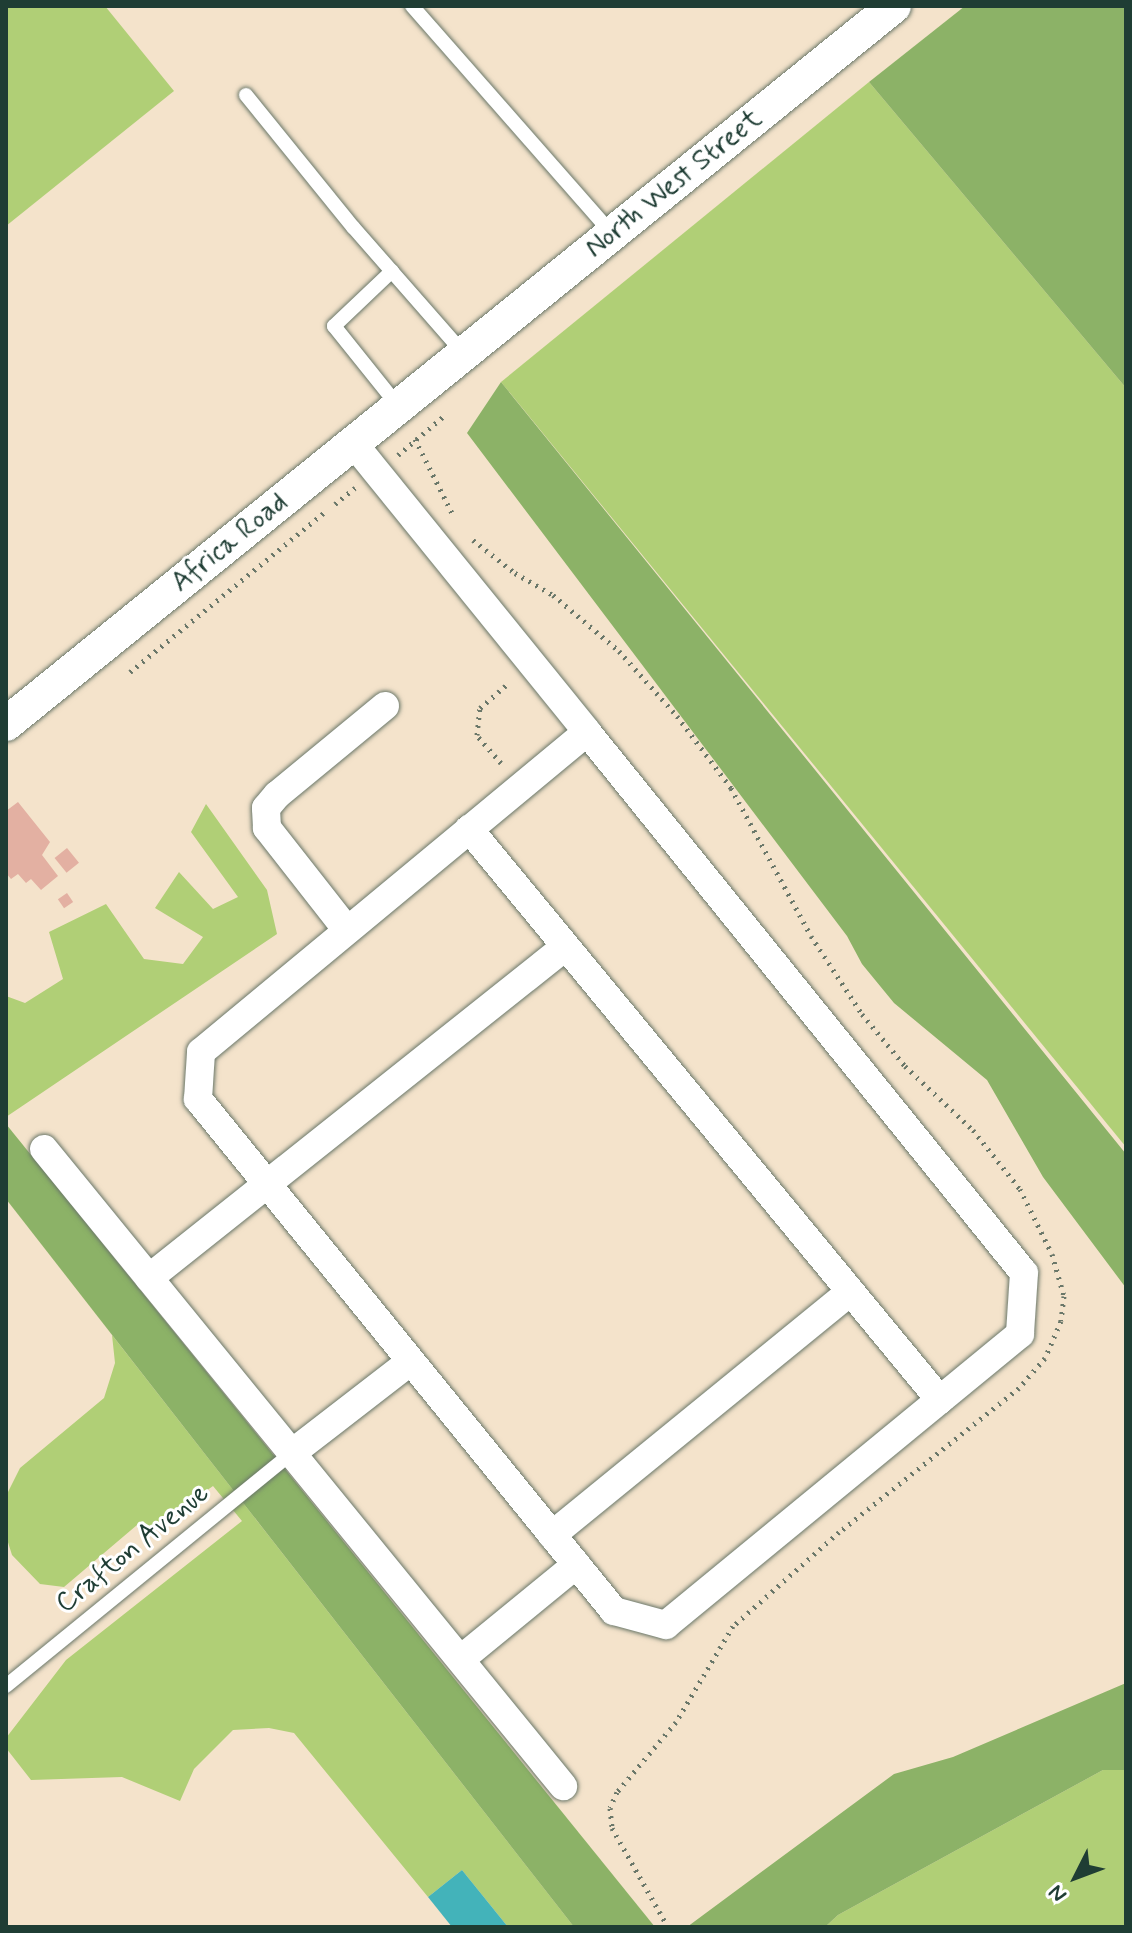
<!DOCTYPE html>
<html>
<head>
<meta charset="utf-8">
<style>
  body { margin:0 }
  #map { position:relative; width:1132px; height:1933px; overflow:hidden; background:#f4e3cb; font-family:Mynerve,sans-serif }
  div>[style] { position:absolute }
  .green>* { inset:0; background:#b0cf76 }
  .forest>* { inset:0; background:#8cb267 }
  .water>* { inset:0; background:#43b3ba }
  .building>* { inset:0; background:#e3b0a2; transform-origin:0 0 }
  .path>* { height:5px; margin-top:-2.5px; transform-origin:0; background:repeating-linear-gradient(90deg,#6a7769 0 2px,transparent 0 8px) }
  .roads { filter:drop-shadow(0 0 2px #6a7769) drop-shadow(0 0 2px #6a7769) }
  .service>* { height:14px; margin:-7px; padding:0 7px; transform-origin:7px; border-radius:7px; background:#fff }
  .minor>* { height:28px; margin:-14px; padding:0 14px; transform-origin:14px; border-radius:14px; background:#fff }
  .tertiary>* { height:34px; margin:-17px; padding:0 17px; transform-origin:17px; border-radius:17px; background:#fff }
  span { translate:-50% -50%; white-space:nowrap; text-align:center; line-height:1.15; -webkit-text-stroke:6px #fff; paint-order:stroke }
  .street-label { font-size:28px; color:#1f3d34 }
  .frame { position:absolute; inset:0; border:8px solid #1f3d34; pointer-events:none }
  .north { position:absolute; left:1036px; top:1837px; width:80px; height:80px; -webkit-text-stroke:6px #fff; paint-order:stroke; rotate:228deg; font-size:22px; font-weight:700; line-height:32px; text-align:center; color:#1f3d34 }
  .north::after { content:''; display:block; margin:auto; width:28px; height:36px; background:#1f3d34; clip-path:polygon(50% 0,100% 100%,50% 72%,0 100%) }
</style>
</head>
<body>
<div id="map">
  <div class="green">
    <div style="clip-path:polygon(6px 6px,105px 6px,174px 91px,6px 226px)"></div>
    <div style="clip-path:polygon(869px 82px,1126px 388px,1126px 1147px,501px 382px)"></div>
    <div style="clip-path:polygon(206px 804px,267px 890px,277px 934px,6px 1117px,6px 996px,25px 1003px,63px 979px,49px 932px,106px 904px,144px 959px,183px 964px,203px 937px,155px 908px,179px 872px,213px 909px,238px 897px,191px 832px)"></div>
    <div style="clip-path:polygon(112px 1335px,574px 1927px,508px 1927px,462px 1870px,428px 1897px,294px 1733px,269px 1728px,233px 1730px,194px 1769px,180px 1801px,122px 1777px,31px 1780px,6px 1748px,6px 1738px,66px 1660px,242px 1521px,213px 1486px,150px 1531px,137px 1525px,64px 1587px,40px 1584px,12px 1555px,6px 1536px,6px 1496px,20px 1468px,104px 1398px,115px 1363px)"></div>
    <div style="clip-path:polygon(1103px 1770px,1126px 1770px,1126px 1927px,825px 1927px,838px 1915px)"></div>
  </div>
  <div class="forest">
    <div style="clip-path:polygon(965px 6px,1126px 6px,1126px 388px,869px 82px)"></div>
    <div style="clip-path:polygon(501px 382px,1126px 1154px,1126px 1288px,1043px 1177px,987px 1080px,894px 1003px,862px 964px,847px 936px,467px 433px)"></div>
    <div style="clip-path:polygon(6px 1124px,655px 1927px,574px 1927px,6px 1199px)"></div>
    <div style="clip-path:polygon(1126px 1683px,1126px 1770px,1103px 1770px,838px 1915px,825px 1927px,687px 1927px,894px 1774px,953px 1757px)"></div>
  </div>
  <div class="water">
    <div style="clip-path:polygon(462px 1870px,508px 1927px,452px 1927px,428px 1897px)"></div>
  </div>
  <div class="building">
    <div style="clip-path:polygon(18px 802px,50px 842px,42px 855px,58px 876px,41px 890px,31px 879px,26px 883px,18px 874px,11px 879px,6px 873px,6px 811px)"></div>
    <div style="left:67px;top:848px;width:19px;height:16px;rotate:51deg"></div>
    <div style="left:67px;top:893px;width:11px;height:11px;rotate:56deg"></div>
  </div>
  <div class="path">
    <div style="left:415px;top:439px;width:87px;rotate:63.4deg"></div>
    <div style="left:398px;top:455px;width:62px;rotate:-40.4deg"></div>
    <div style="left:335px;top:504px;width:26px;rotate:-39deg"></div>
    <div style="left:473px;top:540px;width:53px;rotate:38.2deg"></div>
    <div style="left:515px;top:573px;width:44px;rotate:30.1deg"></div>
    <div style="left:553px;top:595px;width:87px;rotate:40.3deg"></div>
    <div style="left:619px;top:651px;width:87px;rotate:48.3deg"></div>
    <div style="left:677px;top:716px;width:90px;rotate:53.1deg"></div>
    <div style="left:731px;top:788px;width:168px;rotate:61.6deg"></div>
    <div style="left:811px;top:936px;width:93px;rotate:56.8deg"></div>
    <div style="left:862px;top:1014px;width:67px;rotate:50.4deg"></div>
    <div style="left:905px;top:1066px;width:93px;rotate:43.3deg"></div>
    <div style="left:973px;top:1130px;width:75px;rotate:51.5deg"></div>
    <div style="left:1020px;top:1189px;width:72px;rotate:63.8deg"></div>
    <div style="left:1052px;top:1254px;width:44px;rotate:74.1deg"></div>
    <div style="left:1064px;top:1296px;width:25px;rotate:97deg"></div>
    <div style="left:1061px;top:1321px;width:40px;rotate:113.4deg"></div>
    <div style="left:1045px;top:1358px;width:40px;rotate:131deg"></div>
    <div style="left:1019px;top:1388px;width:231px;rotate:141.3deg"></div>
    <div style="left:839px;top:1532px;width:142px;rotate:138.4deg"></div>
    <div style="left:733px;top:1626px;width:112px;rotate:120.7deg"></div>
    <div style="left:676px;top:1722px;width:92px;rotate:130.1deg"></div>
    <div style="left:617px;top:1792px;width:17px;rotate:114deg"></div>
    <div style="left:610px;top:1808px;width:20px;rotate:84deg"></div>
    <div style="left:612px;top:1828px;width:114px;rotate:60.5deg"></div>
    <div style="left:130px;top:672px;width:255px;rotate:-39.4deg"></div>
    <div style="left:501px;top:763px;width:37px;rotate:-131deg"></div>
    <div style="left:477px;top:735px;width:27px;rotate:-84deg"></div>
    <div style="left:480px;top:708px;width:37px;rotate:-41deg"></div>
  </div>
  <div class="roads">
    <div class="service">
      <div style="left:412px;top:6px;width:303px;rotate:48.7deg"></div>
      <div style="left:246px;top:95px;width:170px;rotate:51deg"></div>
      <div style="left:353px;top:227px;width:169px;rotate:48.8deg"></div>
      <div style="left:392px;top:271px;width:80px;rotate:136.5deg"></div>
      <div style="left:334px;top:326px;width:104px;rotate:51.3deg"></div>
      <div style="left:6px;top:1686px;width:369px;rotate:-39.2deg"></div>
    </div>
    <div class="minor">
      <div style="left:354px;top:444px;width:370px;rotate:51deg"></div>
      <div style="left:587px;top:732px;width:695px;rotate:51.07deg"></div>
      <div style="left:1024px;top:1273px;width:61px;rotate:93.8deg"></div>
      <div style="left:1020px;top:1334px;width:458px;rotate:140.6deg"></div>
      <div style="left:666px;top:1625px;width:54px;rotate:-164.9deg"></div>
      <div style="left:614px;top:1611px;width:660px;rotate:-129.09deg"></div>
      <div style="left:198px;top:1099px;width:47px;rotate:-86.3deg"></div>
      <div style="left:201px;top:1052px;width:501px;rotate:-39.66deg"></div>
      <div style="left:469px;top:829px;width:740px;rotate:50.48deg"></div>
      <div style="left:347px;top:930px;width:130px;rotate:-128.1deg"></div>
      <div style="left:267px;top:828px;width:20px;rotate:-93deg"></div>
      <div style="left:266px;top:808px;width:17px;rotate:-50deg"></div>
      <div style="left:277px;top:795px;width:140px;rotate:-39.5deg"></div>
      <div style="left:44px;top:1149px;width:822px;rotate:50.83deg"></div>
      <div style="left:149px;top:1278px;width:532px;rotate:-38.51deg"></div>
      <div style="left:292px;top:1453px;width:150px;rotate:-37.7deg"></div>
      <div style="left:552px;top:1535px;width:385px;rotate:-39.2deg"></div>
      <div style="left:461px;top:1659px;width:149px;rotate:-39.3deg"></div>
    </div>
    <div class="tertiary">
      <div style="left:6px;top:724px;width:1142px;rotate:-38.96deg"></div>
    </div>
  </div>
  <div class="street-label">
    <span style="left:674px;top:184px;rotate:-39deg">North West Street</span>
    <span style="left:230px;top:543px;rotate:-39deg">Africa Road</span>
    <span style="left:133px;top:1549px;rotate:-39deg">Crafton Avenue</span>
  </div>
  <div class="frame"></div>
  <div class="north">N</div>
</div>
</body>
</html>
